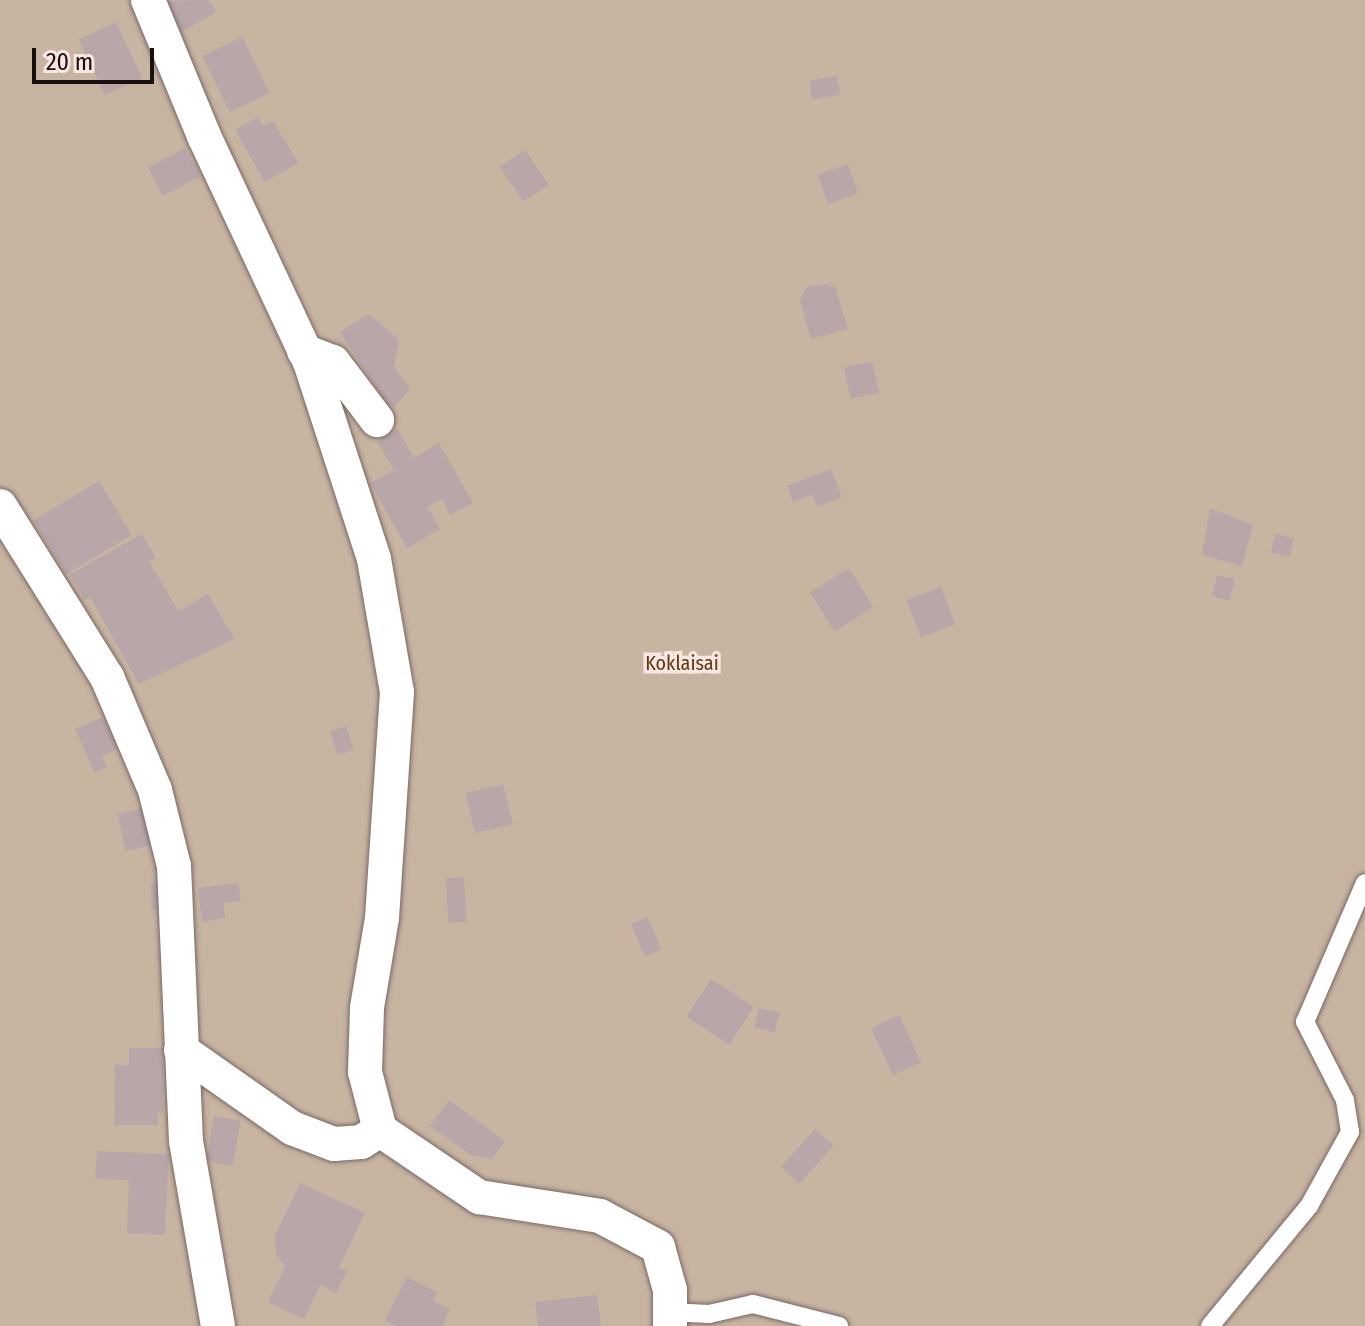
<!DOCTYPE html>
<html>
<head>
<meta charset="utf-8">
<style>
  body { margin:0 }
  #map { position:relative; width:1365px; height:1326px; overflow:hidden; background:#f9e5e1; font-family:"Fira Sans Condensed",sans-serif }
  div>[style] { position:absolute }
  .green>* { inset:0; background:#c7b4a1; transform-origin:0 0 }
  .building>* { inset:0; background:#b9a6a8; transform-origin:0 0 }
  .roads { filter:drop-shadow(0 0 2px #7a6865) drop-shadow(0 0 2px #7a6865) }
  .service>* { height:18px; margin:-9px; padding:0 9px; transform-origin:9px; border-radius:9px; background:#fff }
  .minor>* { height:34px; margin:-17px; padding:0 17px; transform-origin:17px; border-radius:17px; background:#fff }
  span { translate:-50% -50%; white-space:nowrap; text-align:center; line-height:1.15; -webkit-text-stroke:7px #f9e5e1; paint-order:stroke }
  .park-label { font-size:20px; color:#5c390f }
  .scale { position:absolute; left:32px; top:48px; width:122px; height:36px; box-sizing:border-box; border:4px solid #17110f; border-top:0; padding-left:10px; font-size:24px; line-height:28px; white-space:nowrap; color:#17110f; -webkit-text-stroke:6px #f9e5e1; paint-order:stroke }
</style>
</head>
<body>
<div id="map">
  <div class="green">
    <div style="left:0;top:0;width:1365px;height:1326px"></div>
  </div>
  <div class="building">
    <div style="clip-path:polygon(209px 0,216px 12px,182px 32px,165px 1px)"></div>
    <div style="left:116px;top:22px;width:62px;height:41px;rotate:65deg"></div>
    <div style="left:242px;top:37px;width:62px;height:44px;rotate:64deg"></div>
    <div style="left:837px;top:76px;width:19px;height:28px;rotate:81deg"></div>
    <div style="clip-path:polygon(258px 117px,263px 126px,273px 121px,298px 163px,265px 182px,235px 130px)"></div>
    <div style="left:185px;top:148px;width:32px;height:42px;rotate:62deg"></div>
    <div style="left:525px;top:150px;width:42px;height:30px;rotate:56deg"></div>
    <div style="left:848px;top:164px;width:31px;height:32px;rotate:71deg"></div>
    <div style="clip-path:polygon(826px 284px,835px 287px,848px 329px,811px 339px,800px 300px,807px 287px)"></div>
    <div style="clip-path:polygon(369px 314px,399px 340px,394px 368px,410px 389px,394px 407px,388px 406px,340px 332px)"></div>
    <div style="left:872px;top:361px;width:32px;height:29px;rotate:77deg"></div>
    <div style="clip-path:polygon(398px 429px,414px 458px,439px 443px,473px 503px,450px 515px,442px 499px,427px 507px,440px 529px,407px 548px,370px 483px,394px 470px,377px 441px)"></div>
    <div style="clip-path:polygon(831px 469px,842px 497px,817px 507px,813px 494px,793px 502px,787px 486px)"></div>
    <div style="left:99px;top:481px;width:63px;height:76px;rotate:59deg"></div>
    <div style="clip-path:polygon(1210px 508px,1253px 525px,1242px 566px,1202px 555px)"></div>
    <div style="clip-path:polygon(142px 534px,156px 558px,149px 561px,178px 611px,208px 594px,234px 639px,139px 684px,90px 597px,85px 600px,70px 574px)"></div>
    <div style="left:1275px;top:534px;width:19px;height:19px;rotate:12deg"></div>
    <div style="left:849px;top:568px;width:46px;height:46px;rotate:58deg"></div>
    <div style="left:1217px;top:575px;width:18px;height:22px;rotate:13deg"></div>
    <div style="left:941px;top:587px;width:40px;height:37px;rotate:69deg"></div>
    <div style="clip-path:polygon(103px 717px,117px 749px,102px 756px,107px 767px,95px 773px,75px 729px)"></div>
    <div style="left:346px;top:726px;width:25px;height:17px;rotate:72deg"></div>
    <div style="left:503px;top:784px;width:41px;height:39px;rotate:76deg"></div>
    <div style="left:150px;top:807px;width:38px;height:33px;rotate:78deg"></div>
    <div style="left:464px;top:877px;width:45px;height:18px;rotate:87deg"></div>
    <div style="left:167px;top:882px;width:28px;height:16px;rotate:88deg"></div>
    <div style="clip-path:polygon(238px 883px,241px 901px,223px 903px,225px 918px,202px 922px,198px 888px)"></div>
    <div style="left:648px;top:917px;width:35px;height:18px;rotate:68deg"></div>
    <div style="left:711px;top:979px;width:51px;height:45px;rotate:33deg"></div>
    <div style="left:759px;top:1008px;width:21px;height:20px;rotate:14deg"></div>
    <div style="left:899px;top:1015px;width:52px;height:31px;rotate:65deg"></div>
    <div style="clip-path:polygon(129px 1048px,163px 1048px,163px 1113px,158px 1113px,158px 1125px,114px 1125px,115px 1065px,129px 1065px)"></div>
    <div style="clip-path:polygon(449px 1100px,505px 1141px,492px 1159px,471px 1155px,430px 1126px)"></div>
    <div style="left:214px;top:1116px;width:27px;height:46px;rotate:10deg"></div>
    <div style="left:815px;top:1129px;width:25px;height:51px;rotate:42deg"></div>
    <div style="clip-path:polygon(97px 1151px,169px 1154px,165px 1235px,127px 1233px,129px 1180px,95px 1179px)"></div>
    <div style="clip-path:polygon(300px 1183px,365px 1213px,339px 1268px,347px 1271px,336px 1293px,320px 1285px,304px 1319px,268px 1302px,285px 1267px,276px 1254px,275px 1236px)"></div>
    <div style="clip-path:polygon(407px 1277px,437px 1292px,433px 1301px,450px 1309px,442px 1326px,396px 1326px,385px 1320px)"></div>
    <div style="clip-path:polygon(597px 1295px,601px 1326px,538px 1326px,535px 1302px)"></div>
  </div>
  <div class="roads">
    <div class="service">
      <div style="left:670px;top:1312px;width:39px;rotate:3deg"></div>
      <div style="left:709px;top:1314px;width:45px;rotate:-12.8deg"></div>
      <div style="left:753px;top:1304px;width:89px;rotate:14.3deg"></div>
      <div style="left:1210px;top:1326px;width:156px;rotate:-50.5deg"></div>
      <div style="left:1309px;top:1206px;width:85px;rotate:-61deg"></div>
      <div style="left:1350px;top:1132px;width:32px;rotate:-99deg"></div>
      <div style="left:1345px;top:1100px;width:88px;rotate:-117.1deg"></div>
      <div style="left:1305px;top:1022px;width:151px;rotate:-66.7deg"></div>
    </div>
    <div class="minor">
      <div style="left:148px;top:0;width:147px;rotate:67.6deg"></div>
      <div style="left:204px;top:136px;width:250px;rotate:64.9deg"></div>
      <div style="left:310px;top:362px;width:207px;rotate:72deg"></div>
      <div style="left:374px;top:559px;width:135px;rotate:80.2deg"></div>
      <div style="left:397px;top:692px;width:226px;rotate:93.8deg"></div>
      <div style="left:382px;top:918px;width:91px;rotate:99.5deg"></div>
      <div style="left:367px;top:1008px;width:64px;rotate:91.8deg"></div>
      <div style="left:365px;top:1072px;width:60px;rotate:75.5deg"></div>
      <div style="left:380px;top:1130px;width:120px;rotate:34.1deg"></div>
      <div style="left:479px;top:1197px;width:122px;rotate:8.9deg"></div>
      <div style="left:600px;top:1216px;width:66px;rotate:28.1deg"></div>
      <div style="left:658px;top:1247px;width:45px;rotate:74.4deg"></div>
      <div style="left:670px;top:1290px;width:36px;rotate:90deg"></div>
      <div style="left:304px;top:351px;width:31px;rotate:21deg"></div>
      <div style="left:333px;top:362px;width:73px;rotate:52.8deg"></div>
      <div style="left:0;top:506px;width:202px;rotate:58deg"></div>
      <div style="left:107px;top:677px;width:123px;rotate:67deg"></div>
      <div style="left:155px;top:790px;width:78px;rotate:76deg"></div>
      <div style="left:174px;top:866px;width:275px;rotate:87.5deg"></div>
      <div style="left:186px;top:1141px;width:188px;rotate:80.2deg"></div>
      <div style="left:181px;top:1050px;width:136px;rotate:35.1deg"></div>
      <div style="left:292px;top:1128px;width:45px;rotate:20.9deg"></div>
      <div style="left:334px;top:1144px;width:27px;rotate:-4deg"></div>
      <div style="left:361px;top:1142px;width:22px;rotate:-32deg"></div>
    </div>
  </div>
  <div class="park-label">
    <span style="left:682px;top:663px">Koklaisai</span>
  </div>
  <div class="scale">20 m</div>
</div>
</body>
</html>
